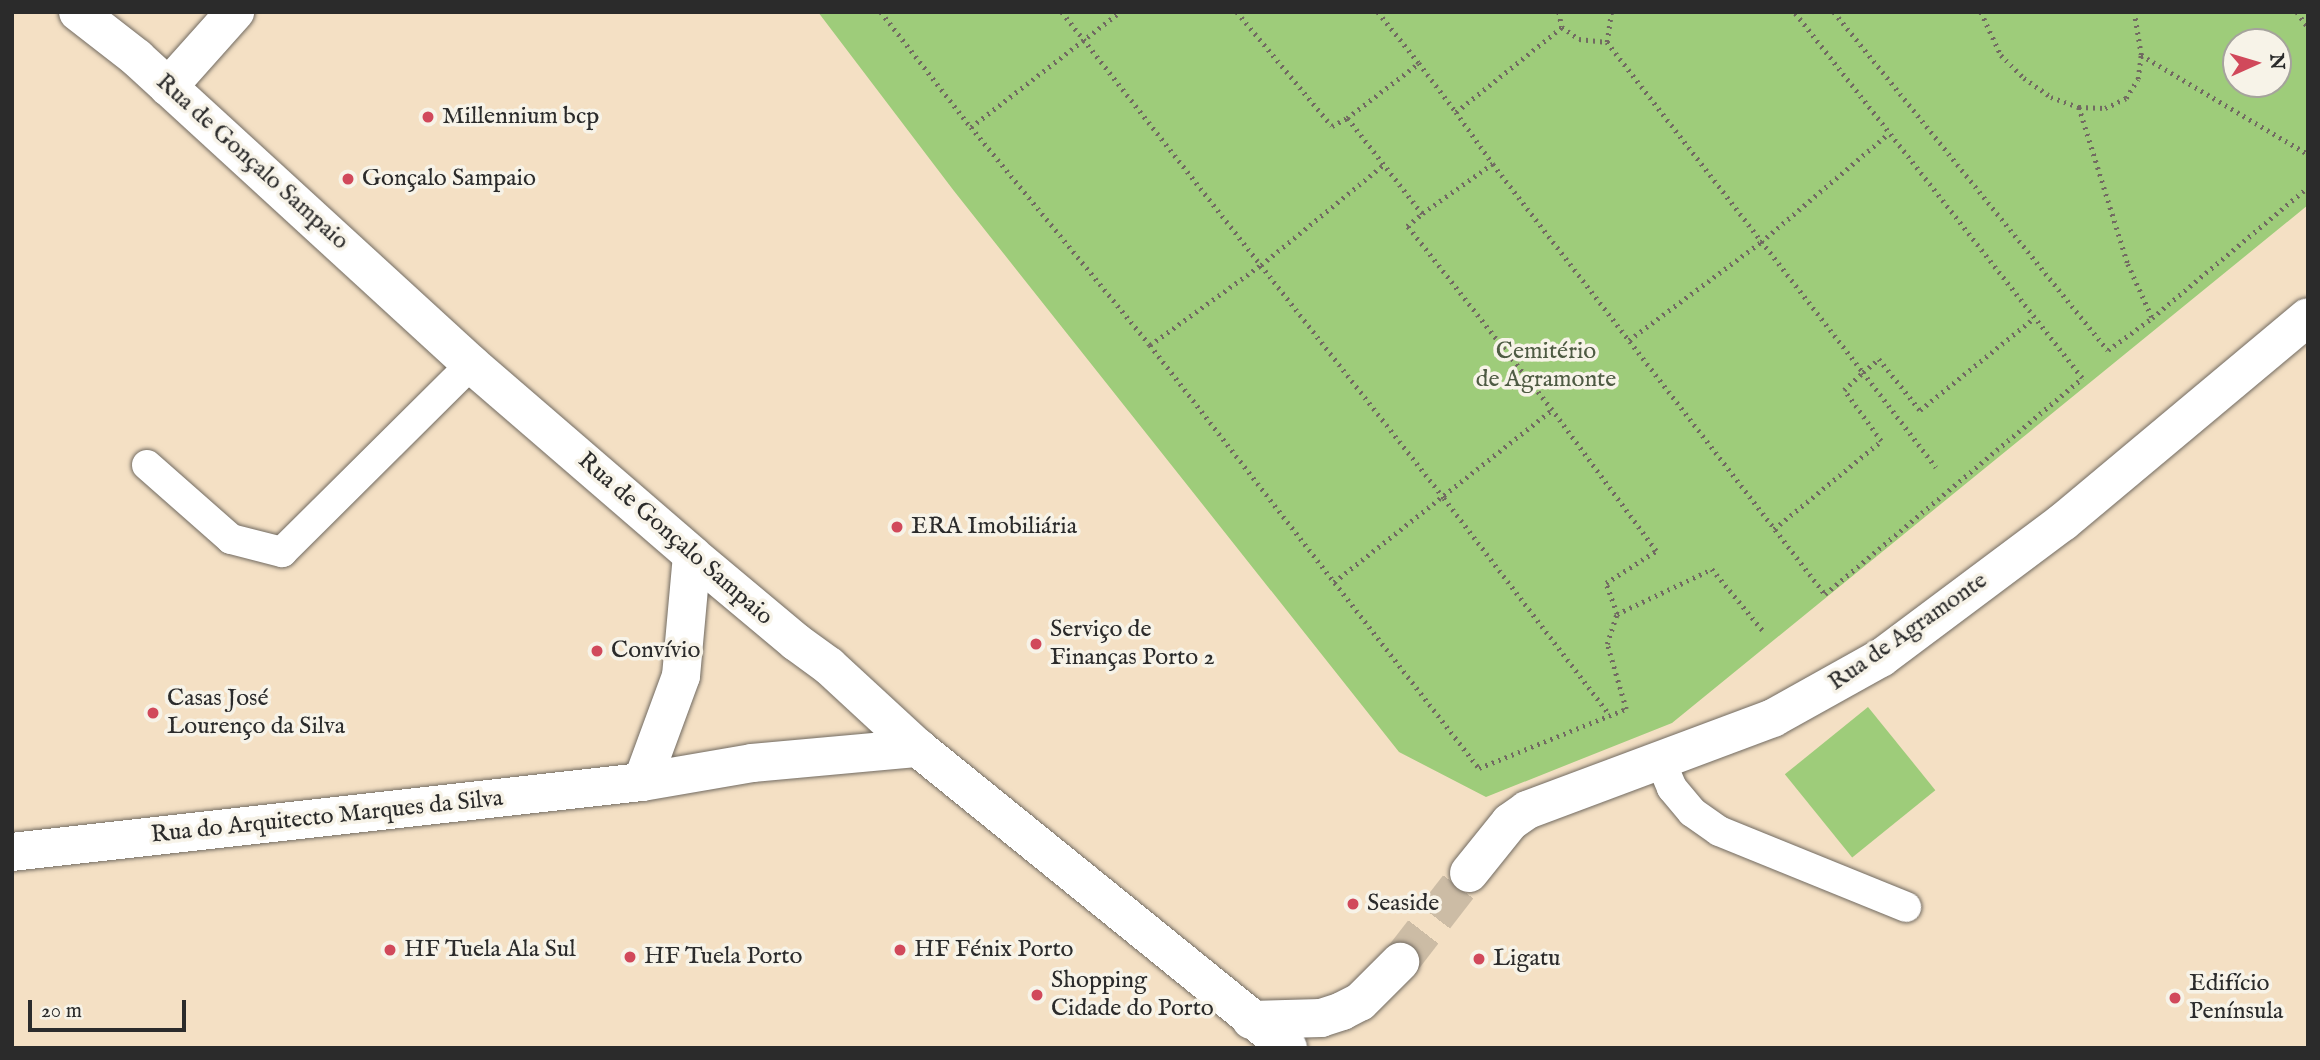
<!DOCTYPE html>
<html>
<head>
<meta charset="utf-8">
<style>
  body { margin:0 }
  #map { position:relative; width:2320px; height:1060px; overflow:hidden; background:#f4e0c4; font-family:"IM FELL English",serif }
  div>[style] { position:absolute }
  .green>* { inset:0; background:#9ecc7a; transform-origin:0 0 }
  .tertiary-tunnel>* { height:38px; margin-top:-19px; transform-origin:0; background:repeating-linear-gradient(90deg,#ccbca5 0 38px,transparent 0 57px) }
  .path>* { height:4.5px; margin-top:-2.25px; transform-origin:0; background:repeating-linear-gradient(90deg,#716a61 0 2px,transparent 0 7px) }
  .roads { filter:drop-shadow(0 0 2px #716a61) drop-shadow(0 0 2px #716a61) }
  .service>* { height:30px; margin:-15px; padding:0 15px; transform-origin:15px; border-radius:15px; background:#fff }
  .minor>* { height:38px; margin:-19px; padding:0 19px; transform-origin:19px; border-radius:19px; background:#fff }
  .tertiary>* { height:38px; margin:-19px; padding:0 19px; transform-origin:19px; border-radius:19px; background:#fff }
  .secondary>* { height:38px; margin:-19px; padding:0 19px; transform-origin:19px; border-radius:19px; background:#fff }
  .dots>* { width:19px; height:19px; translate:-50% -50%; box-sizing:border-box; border:4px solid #f7f3e8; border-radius:50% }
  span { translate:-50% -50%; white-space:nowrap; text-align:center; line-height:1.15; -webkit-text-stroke:7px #f7f3e8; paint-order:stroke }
  .poi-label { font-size:24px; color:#2b2b2b }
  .left { translate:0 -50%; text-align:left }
  .street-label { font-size:24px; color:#2b2b2b }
  .park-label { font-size:24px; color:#4e5b43 }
  .frame { position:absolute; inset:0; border:14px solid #2b2b2b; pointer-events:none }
  .north { position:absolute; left:2222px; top:28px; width:70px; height:70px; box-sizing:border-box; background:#f7f3e8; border:2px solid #a5a39c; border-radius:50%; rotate:86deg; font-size:19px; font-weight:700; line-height:28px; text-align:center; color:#2b2b2b }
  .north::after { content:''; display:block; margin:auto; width:24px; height:32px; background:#d1495b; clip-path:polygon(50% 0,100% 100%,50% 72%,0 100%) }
  .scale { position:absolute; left:28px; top:1000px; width:158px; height:32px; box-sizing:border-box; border:4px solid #2b2b2b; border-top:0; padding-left:9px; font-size:21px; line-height:24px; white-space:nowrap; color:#2b2b2b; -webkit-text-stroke:5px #f7f3e8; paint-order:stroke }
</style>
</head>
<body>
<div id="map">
  <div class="green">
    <div style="clip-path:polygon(evenodd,818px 12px,2308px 12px,2308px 205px,1672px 723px,1486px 797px,1399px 752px,954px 191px,818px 12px,2236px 42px,2278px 42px,2278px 84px,2236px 84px,2236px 42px)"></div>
    <div style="left:1868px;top:707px;width:107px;height:107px;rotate:51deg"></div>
  </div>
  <div class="tertiary-tunnel">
    <div style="left:1400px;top:962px;width:113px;rotate:-52.2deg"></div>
  </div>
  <div class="path">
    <div style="left:881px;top:12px;width:146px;rotate:52deg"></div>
    <div style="left:971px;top:127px;width:282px;rotate:50.6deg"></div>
    <div style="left:1150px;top:345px;width:536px;rotate:52.13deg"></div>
    <div style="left:1479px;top:768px;width:158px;rotate:-21.9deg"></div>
    <div style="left:1626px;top:709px;width:68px;rotate:-106.3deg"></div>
    <div style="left:1607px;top:644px;width:32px;rotate:-72deg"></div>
    <div style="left:1617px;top:614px;width:33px;rotate:-110deg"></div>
    <div style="left:1606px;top:583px;width:59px;rotate:-32.6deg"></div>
    <div style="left:1656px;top:551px;width:175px;rotate:-126.4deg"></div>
    <div style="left:1552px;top:410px;width:234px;rotate:-128.2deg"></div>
    <div style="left:1407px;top:226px;width:19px;rotate:-39deg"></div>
    <div style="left:1062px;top:12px;width:618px;rotate:51.83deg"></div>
    <div style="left:1444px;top:498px;width:273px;rotate:52.6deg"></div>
    <div style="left:1237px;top:12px;width:148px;rotate:50.2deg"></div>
    <div style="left:1332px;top:126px;width:17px;rotate:-28deg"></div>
    <div style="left:1378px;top:12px;width:65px;rotate:51.2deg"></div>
    <div style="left:1559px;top:12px;width:15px;rotate:79deg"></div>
    <div style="left:1562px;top:27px;width:21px;rotate:35deg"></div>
    <div style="left:1579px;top:39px;width:28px;rotate:6deg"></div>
    <div style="left:1607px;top:42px;width:30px;rotate:-82deg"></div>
    <div style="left:1834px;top:12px;width:435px;rotate:51deg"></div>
    <div style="left:2108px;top:350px;width:54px;rotate:-36deg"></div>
    <div style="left:2152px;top:318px;width:204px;rotate:-40deg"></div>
    <div style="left:1981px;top:12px;width:47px;rotate:65.1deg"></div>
    <div style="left:2001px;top:55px;width:33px;rotate:45deg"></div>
    <div style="left:2024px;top:78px;width:33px;rotate:35deg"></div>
    <div style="left:2051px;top:97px;width:30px;rotate:20deg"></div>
    <div style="left:2079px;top:107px;width:26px;rotate:2deg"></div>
    <div style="left:2105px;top:108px;width:23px;rotate:-25deg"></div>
    <div style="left:2126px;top:98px;width:22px;rotate:-58deg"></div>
    <div style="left:2138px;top:79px;width:24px;rotate:-83deg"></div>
    <div style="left:2141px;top:55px;width:44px;rotate:-99.2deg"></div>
    <div style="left:2297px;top:12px;width:19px;rotate:54deg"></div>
    <div style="left:1607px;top:42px;width:418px;rotate:52.2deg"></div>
    <div style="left:1863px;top:372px;width:21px;rotate:-39deg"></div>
    <div style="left:1879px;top:359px;width:65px;rotate:51.2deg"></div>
    <div style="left:1920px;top:410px;width:146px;rotate:-38.9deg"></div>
    <div style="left:2141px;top:55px;width:194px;rotate:30.7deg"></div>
    <div style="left:2079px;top:107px;width:164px;rotate:72.7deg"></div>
    <div style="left:2128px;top:264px;width:58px;rotate:65.6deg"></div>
    <div style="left:1456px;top:112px;width:64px;rotate:54.6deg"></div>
    <div style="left:1493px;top:164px;width:87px;rotate:144.8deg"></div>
    <div style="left:1422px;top:214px;width:122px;rotate:-128deg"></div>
    <div style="left:1347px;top:118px;width:91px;rotate:-37.4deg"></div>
    <div style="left:1419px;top:63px;width:61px;rotate:52.9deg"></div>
    <div style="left:1456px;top:112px;width:136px;rotate:-38.7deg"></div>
    <div style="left:971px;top:127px;width:188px;rotate:-37.7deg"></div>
    <div style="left:1493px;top:164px;width:543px;rotate:52.33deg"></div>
    <div style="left:1825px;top:594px;width:336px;rotate:-40deg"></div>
    <div style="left:2082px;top:378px;width:466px;rotate:-128.2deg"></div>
    <div style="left:1629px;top:340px;width:164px;rotate:-36.6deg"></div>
    <div style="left:1761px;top:242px;width:168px;rotate:-40.4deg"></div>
    <div style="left:1150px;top:345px;width:137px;rotate:-35.8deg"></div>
    <div style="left:1261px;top:265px;width:158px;rotate:-39.3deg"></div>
    <div style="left:1774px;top:529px;width:139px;rotate:-39.4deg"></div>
    <div style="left:1881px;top:441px;width:63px;rotate:-126deg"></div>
    <div style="left:1844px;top:390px;width:26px;rotate:-43deg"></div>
    <div style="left:1863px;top:372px;width:120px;rotate:52.5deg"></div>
    <div style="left:1334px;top:582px;width:278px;rotate:-38.3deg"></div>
    <div style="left:1617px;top:614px;width:105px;rotate:-25.3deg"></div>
    <div style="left:1712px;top:569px;width:83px;rotate:50.4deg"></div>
  </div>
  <div class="roads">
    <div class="service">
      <div style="left:147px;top:465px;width:112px;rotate:41.4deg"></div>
      <div style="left:231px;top:539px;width:53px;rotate:14.3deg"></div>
      <div style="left:282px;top:552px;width:267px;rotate:-44.8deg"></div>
      <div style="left:1661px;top:762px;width:28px;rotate:67deg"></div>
      <div style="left:1672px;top:788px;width:31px;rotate:50deg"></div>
      <div style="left:1692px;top:812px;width:33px;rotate:35deg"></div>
      <div style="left:1719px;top:831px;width:202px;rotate:22.1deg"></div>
    </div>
    <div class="minor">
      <div style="left:168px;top:87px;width:101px;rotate:-48.2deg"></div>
      <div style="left:642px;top:782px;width:113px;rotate:-69.8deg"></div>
      <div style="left:681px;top:676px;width:121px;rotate:-84.8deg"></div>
      <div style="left:12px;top:852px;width:634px;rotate:-6.34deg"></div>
      <div style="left:642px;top:782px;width:112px;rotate:-9.8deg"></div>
      <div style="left:752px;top:763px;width:167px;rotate:-5.2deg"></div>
    </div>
    <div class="tertiary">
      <div style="left:1469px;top:873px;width:65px;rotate:-51.2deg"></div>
      <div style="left:1510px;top:822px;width:21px;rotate:-35deg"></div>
      <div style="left:1527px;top:810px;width:263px;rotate:-20.5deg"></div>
      <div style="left:1773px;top:718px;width:124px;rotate:-29.1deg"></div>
      <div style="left:1881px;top:658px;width:227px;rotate:-36.8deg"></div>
      <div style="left:2063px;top:522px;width:319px;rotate:-39.9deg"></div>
      <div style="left:1251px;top:1020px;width:70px;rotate:-1.6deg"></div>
      <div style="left:1321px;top:1018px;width:22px;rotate:-18deg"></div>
      <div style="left:1342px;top:1011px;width:20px;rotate:-27deg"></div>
      <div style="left:1360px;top:1002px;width:57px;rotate:-45deg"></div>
    </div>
    <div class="secondary">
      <div style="left:78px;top:12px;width:75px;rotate:37.9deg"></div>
      <div style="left:137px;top:58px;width:453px;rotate:42.5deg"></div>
      <div style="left:471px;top:364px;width:292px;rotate:40.8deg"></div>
      <div style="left:692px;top:555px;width:136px;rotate:39.9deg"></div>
      <div style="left:796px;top:642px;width:41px;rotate:36deg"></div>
      <div style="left:829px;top:666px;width:121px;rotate:42.7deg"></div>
      <div style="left:918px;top:748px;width:476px;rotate:39deg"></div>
    </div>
  </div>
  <div class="dots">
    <div style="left:428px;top:117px;background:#d1495b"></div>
    <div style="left:348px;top:179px;background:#d1495b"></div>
    <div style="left:897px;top:527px;background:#d1495b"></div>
    <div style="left:1036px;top:644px;background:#d1495b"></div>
    <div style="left:597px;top:651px;background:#d1495b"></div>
    <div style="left:153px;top:713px;background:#d1495b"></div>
    <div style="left:1353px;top:904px;background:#d1495b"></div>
    <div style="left:390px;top:950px;background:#d1495b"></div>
    <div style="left:900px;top:950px;background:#d1495b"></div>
    <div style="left:630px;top:957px;background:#d1495b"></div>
    <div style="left:1479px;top:959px;background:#d1495b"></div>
    <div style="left:1037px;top:995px;background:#d1495b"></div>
    <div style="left:2175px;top:998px;background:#d1495b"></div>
  </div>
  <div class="poi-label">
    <span class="left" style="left:442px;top:117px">Millennium bcp</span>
    <span class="left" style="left:362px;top:179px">Gonçalo Sampaio</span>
    <span class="left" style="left:911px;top:527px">ERA Imobiliária</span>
    <span class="left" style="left:1050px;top:644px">Serviço de<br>Finanças Porto 2</span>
    <span class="left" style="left:611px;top:651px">Convívio</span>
    <span class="left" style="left:167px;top:713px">Casas José<br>Lourenço da Silva</span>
    <span class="left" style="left:1367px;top:904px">Seaside</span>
    <span class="left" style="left:404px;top:950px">HF Tuela Ala Sul</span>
    <span class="left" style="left:914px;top:950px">HF Fénix Porto</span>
    <span class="left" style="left:644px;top:957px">HF Tuela Porto</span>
    <span class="left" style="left:1493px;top:959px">Ligatu</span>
    <span class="left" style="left:1051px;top:995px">Shopping<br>Cidade do Porto</span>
    <span class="left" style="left:2189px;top:998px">Edifício<br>Península</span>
  </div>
  <div class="street-label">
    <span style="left:252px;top:162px;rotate:42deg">Rua de Gonçalo Sampaio</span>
    <span style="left:675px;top:539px;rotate:41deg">Rua de Gonçalo Sampaio</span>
    <span style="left:1908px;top:632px;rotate:-35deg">Rua de Agramonte</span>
    <span style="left:327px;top:817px;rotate:-6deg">Rua do Arquitecto Marques da Silva</span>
  </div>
  <div class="park-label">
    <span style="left:1546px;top:366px">Cemitério<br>de Agramonte</span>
  </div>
  <div class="frame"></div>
  <div class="north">N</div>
  <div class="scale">20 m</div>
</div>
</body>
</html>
